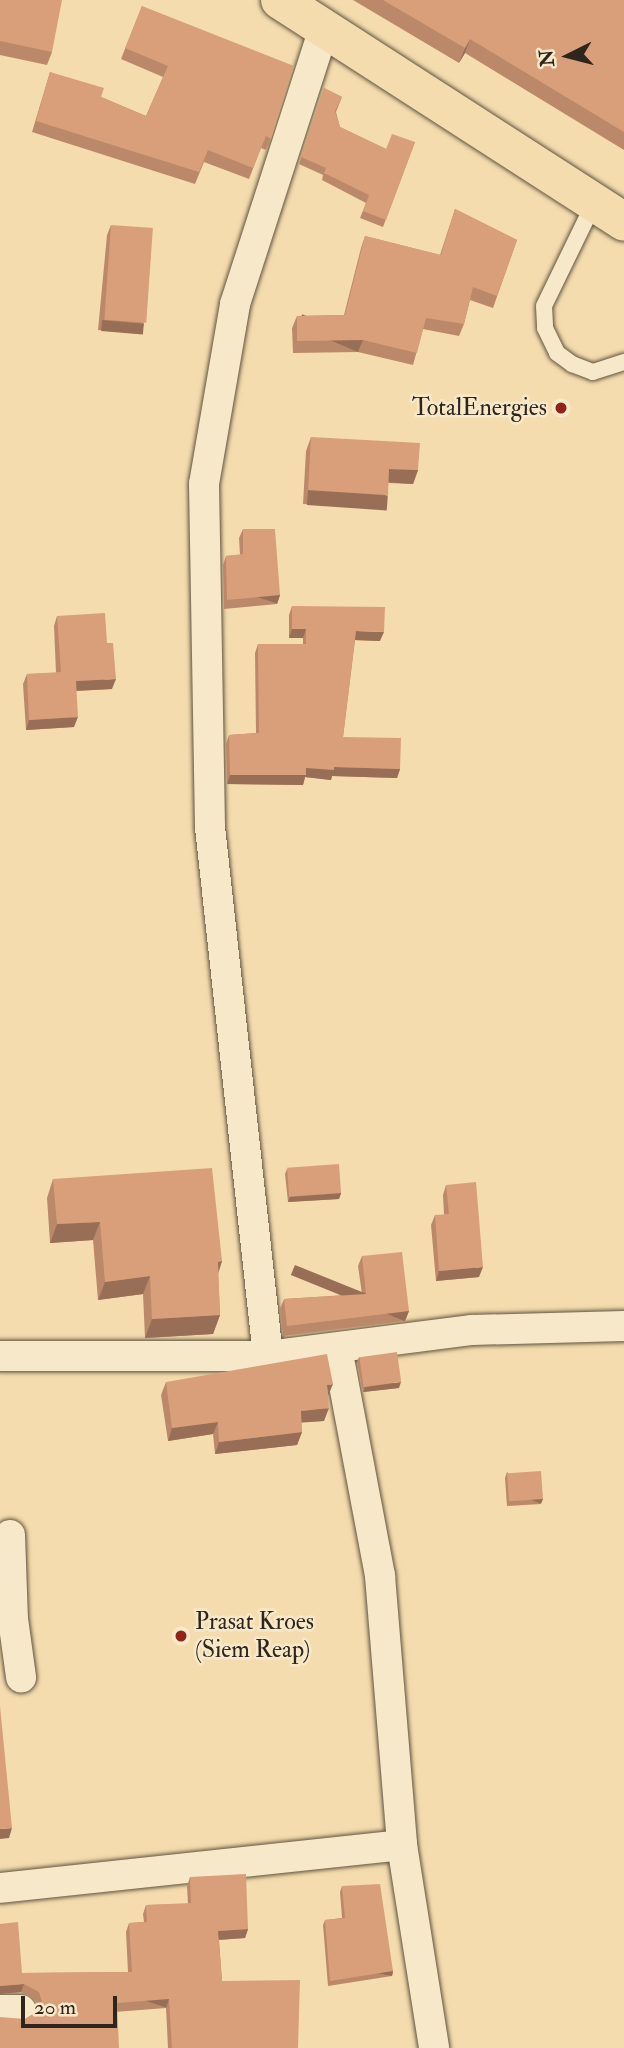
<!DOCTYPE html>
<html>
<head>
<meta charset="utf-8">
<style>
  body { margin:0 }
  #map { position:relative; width:624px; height:2048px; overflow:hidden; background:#f5dcae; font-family:"IM FELL Double Pica",serif }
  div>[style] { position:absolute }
  .roads { filter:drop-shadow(0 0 2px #605440) drop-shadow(0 0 2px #605440) }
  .lane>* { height:16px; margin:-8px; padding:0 8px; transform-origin:8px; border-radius:8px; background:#f8e8ca }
  .street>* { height:30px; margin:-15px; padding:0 15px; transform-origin:15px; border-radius:15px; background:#f8e8ca }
  .highway>* { height:38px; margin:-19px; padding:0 19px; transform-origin:19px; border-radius:19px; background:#f5dcae }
  .wall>* { inset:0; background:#bb896a }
  .shaded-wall>* { inset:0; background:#986f56; transform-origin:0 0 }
  .building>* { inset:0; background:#d99f7b; transform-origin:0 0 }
  .dots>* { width:19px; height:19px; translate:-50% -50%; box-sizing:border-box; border:4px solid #f8e8ca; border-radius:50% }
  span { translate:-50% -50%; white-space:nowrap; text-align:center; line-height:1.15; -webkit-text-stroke:5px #f8e8ca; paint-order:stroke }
  .poi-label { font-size:24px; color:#2e261c }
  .right { translate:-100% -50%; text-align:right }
  .left { translate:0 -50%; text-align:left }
  .north { position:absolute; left:533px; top:21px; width:70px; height:70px; -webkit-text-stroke:5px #f8e8ca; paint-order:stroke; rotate:264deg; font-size:19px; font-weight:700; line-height:28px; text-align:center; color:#2e261c }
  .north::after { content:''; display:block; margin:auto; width:24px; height:32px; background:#2e261c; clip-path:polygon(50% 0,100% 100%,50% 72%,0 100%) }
  .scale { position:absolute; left:21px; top:1996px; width:96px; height:32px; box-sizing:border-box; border:4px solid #2e261c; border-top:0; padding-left:9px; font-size:21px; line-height:24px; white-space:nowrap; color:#2e261c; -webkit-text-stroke:5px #f8e8ca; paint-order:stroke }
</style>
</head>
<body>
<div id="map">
  <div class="roads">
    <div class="lane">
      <div style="left:594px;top:203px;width:114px;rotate:115.9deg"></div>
      <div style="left:544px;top:306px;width:22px;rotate:87deg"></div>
      <div style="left:545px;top:328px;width:28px;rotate:64deg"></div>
      <div style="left:557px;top:353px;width:19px;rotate:36deg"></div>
      <div style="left:572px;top:364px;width:22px;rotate:21deg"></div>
      <div style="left:593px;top:372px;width:33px;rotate:-18deg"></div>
    </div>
    <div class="street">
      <div style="left:337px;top:1348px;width:232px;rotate:79.3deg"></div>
      <div style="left:380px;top:1576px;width:270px;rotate:85.3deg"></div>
      <div style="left:402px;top:1845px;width:206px;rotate:81deg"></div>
      <div style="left:0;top:1356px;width:268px"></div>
      <div style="left:268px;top:1356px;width:206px;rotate:-7.3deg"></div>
      <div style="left:472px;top:1330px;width:152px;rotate:-1.5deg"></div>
      <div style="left:268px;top:1356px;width:532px;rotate:-96.26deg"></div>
      <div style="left:210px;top:827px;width:343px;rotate:-91deg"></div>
      <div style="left:204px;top:484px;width:183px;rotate:-80.2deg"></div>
      <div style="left:235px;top:304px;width:289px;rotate:-72.1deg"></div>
      <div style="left:10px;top:1535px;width:84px;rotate:88deg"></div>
      <div style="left:13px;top:1619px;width:59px;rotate:82.1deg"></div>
      <div style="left:0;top:1888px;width:404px;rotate:-6.1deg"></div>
      <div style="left:0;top:2010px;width:21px"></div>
    </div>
    <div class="highway">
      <div style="left:280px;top:0;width:409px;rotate:32.8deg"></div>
    </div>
  </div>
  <div class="wall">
    <div style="clip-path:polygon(0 0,52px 52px,47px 65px,0 55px)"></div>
    <div style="clip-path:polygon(353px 0,624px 0,624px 150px,465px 53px,459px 63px)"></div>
    <div style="clip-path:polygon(142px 6px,271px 139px,266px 150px,261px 148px,249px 179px,204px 162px,195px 184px,32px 132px,50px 72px,101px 97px,146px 116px,163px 77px,121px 59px)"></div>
    <div style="clip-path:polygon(324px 88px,342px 97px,336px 112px,340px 127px,386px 149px,415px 142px,383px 227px,360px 218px,366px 203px,322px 180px,323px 175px,299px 164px)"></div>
    <div style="clip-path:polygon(455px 209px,517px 240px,493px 308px,470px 300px,464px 324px,459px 336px,423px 329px,413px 365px,358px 352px,293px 353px,292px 328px,297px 316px,344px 315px,361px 248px,365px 236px,440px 255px)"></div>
    <div style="clip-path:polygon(111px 225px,144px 324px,140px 334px,98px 330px,107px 235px)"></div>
    <div style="clip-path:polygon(311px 437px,418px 470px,413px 484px,388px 483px,383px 509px,303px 504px,306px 451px)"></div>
    <div style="clip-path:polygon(243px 529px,280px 595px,277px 604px,224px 609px,223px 565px,226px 556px,240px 555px,239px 538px)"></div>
    <div style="clip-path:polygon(292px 606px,380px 641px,355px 640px,343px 737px,400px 769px,397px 778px,332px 776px,331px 780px,305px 777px,303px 785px,227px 784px,226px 744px,229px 735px,256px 733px,255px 653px,258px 644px,303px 644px,303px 638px,289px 638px,289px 615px)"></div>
    <div style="clip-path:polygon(57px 616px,112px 689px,76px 691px,74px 727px,26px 730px,23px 684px,27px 674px,56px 673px,54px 626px)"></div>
    <div style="clip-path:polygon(287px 1169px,341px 1193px,339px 1199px,288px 1202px,285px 1174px)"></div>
    <div style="clip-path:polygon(53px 1179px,222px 1261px,218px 1273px,220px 1315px,213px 1334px,145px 1338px,143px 1294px,98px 1300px,93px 1240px,50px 1243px,47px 1198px)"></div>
    <div style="clip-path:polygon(446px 1185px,479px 1277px,436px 1281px,431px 1225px,435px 1215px,444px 1215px,443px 1195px)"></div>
    <div style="clip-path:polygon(362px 1256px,409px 1311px,405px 1321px,283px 1336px,280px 1309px,284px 1299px,362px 1294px,358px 1266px)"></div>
    <div style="clip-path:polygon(359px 1357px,399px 1388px,363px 1392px,357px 1362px)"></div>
    <div style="clip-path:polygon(166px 1382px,328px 1396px,324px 1421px,301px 1422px,302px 1432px,297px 1445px,215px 1454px,213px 1434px,168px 1441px,161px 1395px)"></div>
    <div style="clip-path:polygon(507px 1472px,541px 1504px,507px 1506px,505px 1478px)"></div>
    <div style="clip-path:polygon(190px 1877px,248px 1929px,245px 1938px,219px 1940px,222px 1981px,298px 2048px,168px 2048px,166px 2008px,25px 2019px,38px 2011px,36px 2001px,21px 1992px,0 1994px,0 1924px,22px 1973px,128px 1972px,126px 1932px,129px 1923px,144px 1922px,143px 1914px,146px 1905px,188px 1904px,187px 1886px)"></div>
    <div style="clip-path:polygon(342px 1886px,393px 1971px,392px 1976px,328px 1986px,323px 1925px,325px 1920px,342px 1918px,340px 1892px)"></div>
  </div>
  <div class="shaded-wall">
    <div style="clip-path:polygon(470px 39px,465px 53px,459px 63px,465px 48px)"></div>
    <div style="left:102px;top:320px;width:42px;height:11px;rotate:5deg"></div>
    <div style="left:363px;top:340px;width:13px;height:66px;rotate:113deg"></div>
    <div style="clip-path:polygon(389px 469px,418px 470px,413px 484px,384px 482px)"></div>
    <div style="left:308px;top:490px;width:80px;height:15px;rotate:4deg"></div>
    <div style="left:280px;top:595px;width:9px;height:53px;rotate:108deg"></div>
    <div style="clip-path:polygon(292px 629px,306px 629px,303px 638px,289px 638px)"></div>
    <div style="clip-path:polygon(356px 631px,384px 632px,380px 641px,353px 640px)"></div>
    <div style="clip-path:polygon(116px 679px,112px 689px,72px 691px,76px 681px)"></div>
    <div style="clip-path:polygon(78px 717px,74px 727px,26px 730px,29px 720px)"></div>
    <div style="clip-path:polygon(334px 767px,400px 769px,397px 778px,332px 776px,331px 780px,305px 777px,303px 785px,227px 784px,230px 775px,306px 768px)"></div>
    <div style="clip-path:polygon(341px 1193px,339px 1199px,288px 1202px,290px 1197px)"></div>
    <div style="clip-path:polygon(100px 1222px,93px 1240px,50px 1243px,57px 1224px)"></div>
    <div style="clip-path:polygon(222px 1261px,216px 1280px,218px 1262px)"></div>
    <div style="clip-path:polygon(483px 1267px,479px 1277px,436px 1281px,439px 1271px)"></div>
    <div style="clip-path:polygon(150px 1276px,143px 1294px,98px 1300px,105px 1282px)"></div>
    <div style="left:409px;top:1311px;width:11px;height:123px;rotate:112deg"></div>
    <div style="clip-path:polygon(220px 1315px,213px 1334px,145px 1338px,152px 1319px)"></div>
    <div style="clip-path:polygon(401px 1382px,399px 1388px,363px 1392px,365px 1387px)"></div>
    <div style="clip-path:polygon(333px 1384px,328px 1396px,327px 1385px)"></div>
    <div style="clip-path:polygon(329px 1408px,324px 1421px,296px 1423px,301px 1411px)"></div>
    <div style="clip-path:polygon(218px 1422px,213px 1434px,168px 1441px,172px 1428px)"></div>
    <div style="clip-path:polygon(302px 1432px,297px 1445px,215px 1454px,219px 1442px)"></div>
    <div style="left:543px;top:1499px;width:5px;height:34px;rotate:112deg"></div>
    <div style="clip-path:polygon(12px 1828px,9px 1838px,0 1839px,0 1829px)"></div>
    <div style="clip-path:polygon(248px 1929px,245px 1938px,215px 1940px,218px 1931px)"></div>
    <div style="left:393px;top:1971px;width:5px;height:64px;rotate:101deg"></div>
    <div style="clip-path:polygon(24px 1984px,21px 1992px,0 1994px,0 1986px)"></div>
    <div style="left:169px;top:1999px;width:9px;height:52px;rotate:108deg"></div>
  </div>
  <div class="building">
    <div style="clip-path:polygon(0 0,62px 0,52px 52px,0 41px)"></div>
    <div style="clip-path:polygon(383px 0,624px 0,624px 132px,470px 39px,465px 48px)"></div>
    <div style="clip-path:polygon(142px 6px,294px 66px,271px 139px,266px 136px,253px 168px,208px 150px,199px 172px,36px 121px,50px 72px,104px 88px,101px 97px,146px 116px,168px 66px,125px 48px)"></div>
    <div style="clip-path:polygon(324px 88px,342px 97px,335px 111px,340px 127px,386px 149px,392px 134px,415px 142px,386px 220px,363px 211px,369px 195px,324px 173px,326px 168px,301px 157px)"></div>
    <div style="clip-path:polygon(455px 209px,517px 240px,497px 296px,473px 287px,464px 324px,426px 318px,417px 353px,363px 340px,297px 341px,297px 316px,345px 315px,365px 236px,441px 255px)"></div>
    <div style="left:111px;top:225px;width:42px;height:95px;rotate:4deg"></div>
    <div style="clip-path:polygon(311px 437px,420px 443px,418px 470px,389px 469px,388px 495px,308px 490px)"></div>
    <div style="clip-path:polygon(243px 529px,275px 529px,280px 595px,227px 600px,226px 556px,243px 554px)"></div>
    <div style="clip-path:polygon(292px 606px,385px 607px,384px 632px,356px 631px,343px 737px,401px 738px,400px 769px,334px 767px,334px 770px,306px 768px,306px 775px,230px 775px,229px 735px,259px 733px,258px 644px,306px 644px,306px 629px,292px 629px)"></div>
    <div style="clip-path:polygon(105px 613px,107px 643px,113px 643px,116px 679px,76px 681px,78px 717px,29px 720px,27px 674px,61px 672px,57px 616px)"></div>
    <div style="left:339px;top:1164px;width:29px;height:52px;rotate:86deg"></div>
    <div style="clip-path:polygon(212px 1168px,222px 1261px,218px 1262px,220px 1315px,152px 1319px,150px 1276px,105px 1282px,100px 1222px,57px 1224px,53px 1179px)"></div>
    <div style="clip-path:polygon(476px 1182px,483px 1267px,439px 1271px,435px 1215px,449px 1214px,446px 1185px)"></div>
    <div style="clip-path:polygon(402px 1252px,409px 1311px,287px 1326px,284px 1299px,366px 1294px,362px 1256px)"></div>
    <div style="left:397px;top:1352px;width:30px;height:38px;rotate:82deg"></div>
    <div style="clip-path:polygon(327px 1354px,333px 1384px,327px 1385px,329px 1408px,301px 1411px,302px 1432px,219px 1442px,218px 1422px,172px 1428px,166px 1382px)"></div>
    <div style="left:541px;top:1471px;width:28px;height:34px;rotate:86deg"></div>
    <div style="clip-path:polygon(0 1706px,12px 1828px,0 1829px)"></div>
    <div style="clip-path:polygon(246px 1874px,248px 1929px,218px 1931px,222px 1981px,300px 1980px,298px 2048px,172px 2048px,169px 1999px,117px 2003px,119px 2048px,0 2048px,0 2017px,25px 2019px,39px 2011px,42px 2002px,39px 1992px,24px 1984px,0 1986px,0 1924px,18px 1922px,22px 1973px,132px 1972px,129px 1923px,147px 1922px,146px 1905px,191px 1903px,190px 1877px)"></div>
    <div style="clip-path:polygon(380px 1884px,393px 1971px,330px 1981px,325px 1920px,345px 1918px,342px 1886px)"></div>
  </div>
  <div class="dots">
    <div style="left:561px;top:408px;background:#8f2418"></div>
    <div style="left:181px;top:1636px;background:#8f2418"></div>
  </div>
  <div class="poi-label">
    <span class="right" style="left:547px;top:408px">TotalEnergies</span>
    <span class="left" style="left:195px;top:1636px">Prasat Kroes<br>(Siem Reap)</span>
  </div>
  <div class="north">N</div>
  <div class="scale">20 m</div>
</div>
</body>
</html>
